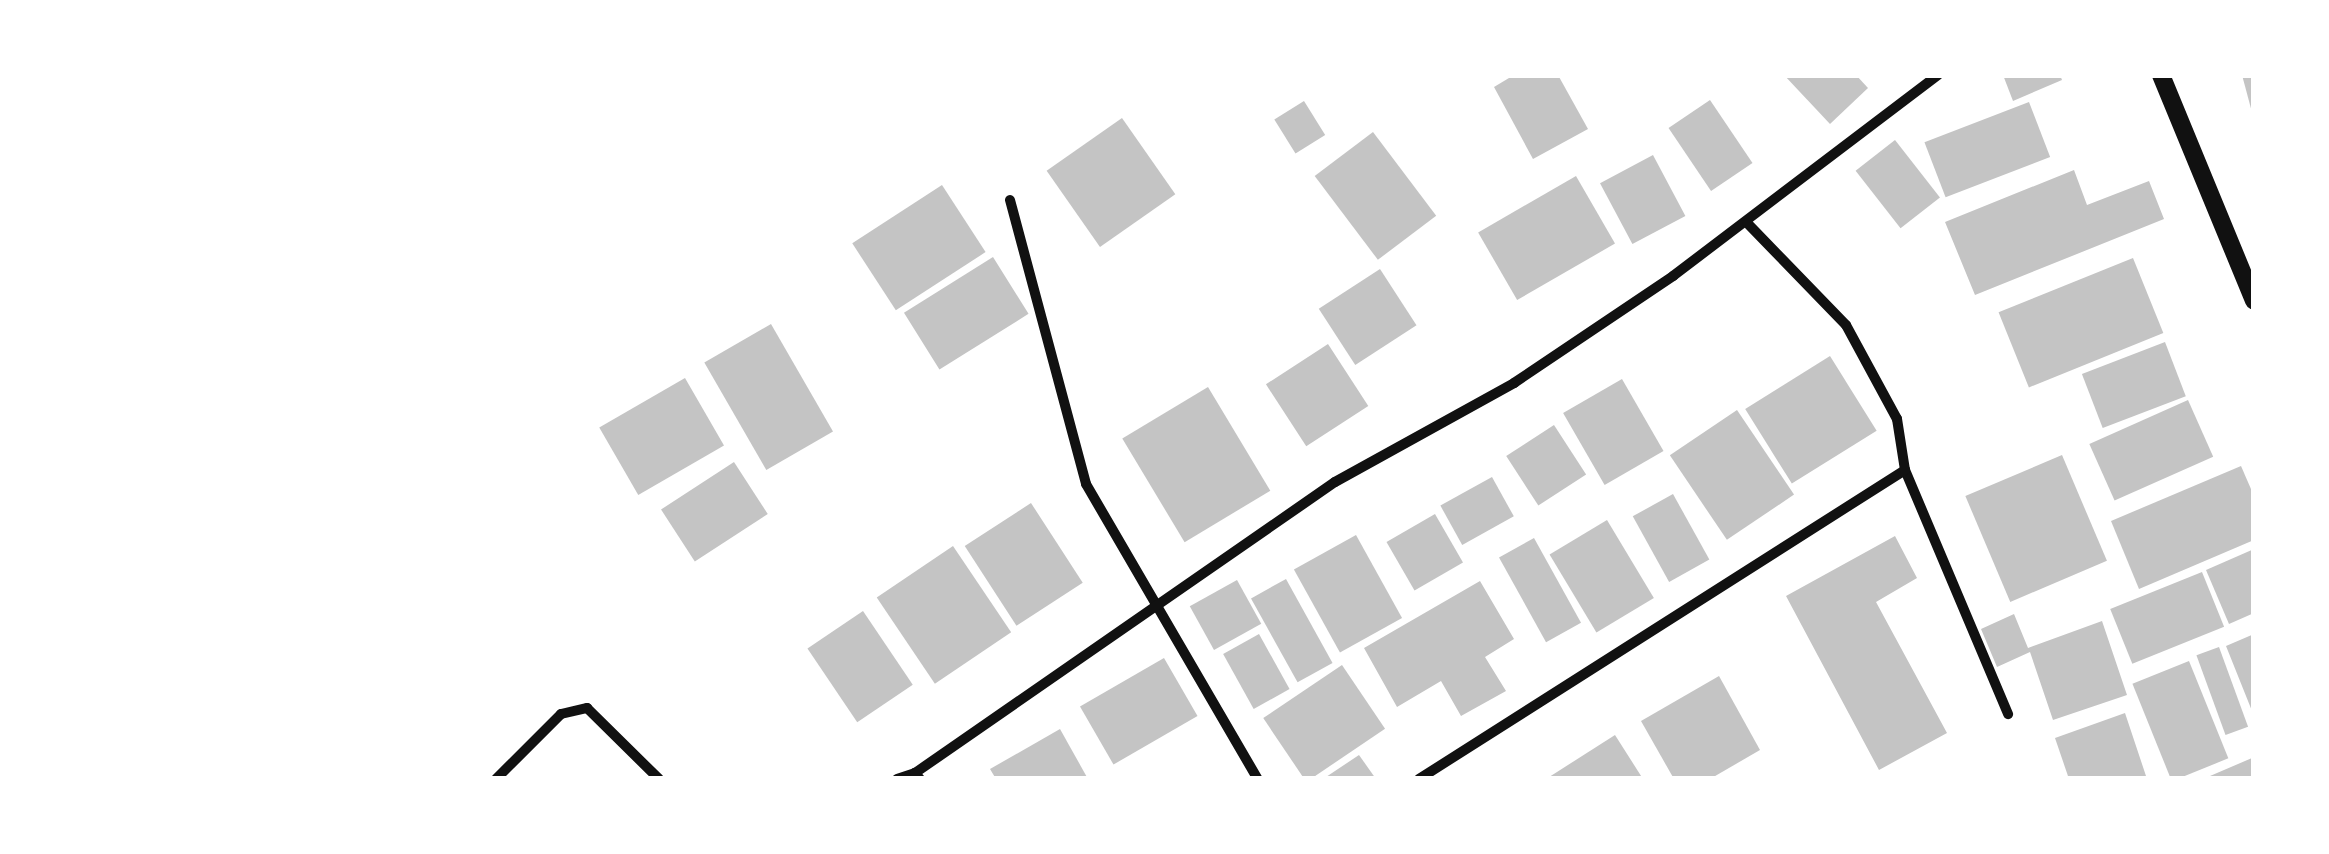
<!DOCTYPE html>
<html>
<head>
<meta charset="utf-8">
<style>
  body { margin:0 }
  #map { position:relative; width:2329px; height:854px; overflow:hidden; background:#fff; font-family:Spectral,serif }
  div>[style] { position:absolute }
  .building>* { inset:0; background:#c4c4c4; transform-origin:0 0 }
  .minor>* { height:10px; margin:-5px; padding:0 5px; transform-origin:5px; border-radius:5px; background:#111 }
  .tertiary>* { height:18px; margin:-9px; padding:0 9px; transform-origin:9px; border-radius:9px; background:#111 }
  span { translate:-50% -50%; white-space:nowrap; text-align:center; line-height:1.15; -webkit-text-stroke:10px #fff; paint-order:stroke }
  .frame { position:absolute; inset:0; border:78px solid #fff; pointer-events:none }
</style>
</head>
<body>
<div id="map">
  <div class="building">
    <div style="clip-path:polygon(1514px 75px,1558px 75px,1588px 129px,1533px 159px,1494px 87px)"></div>
    <div style="clip-path:polygon(1784px 75px,1856px 75px,1868px 88px,1830px 124px)"></div>
    <div style="clip-path:polygon(2003px 75px,2060px 75px,2062px 80px,2013px 101px)"></div>
    <div style="clip-path:polygon(2242px 75px,2254px 75px,2254px 116px,2253px 116px)"></div>
    <div style="left:1710px;top:100px;width:76px;height:50px;rotate:56deg"></div>
    <div style="left:1304px;top:101px;width:40px;height:35px;rotate:58deg"></div>
    <div style="left:2029px;top:102px;width:59px;height:112px;rotate:69deg"></div>
    <div style="left:1122px;top:118px;width:93px;height:92px;rotate:55deg"></div>
    <div style="left:1373px;top:132px;width:105px;height:73px;rotate:53deg"></div>
    <div style="left:1895px;top:140px;width:73px;height:50px;rotate:52deg"></div>
    <div style="left:1653px;top:155px;width:69px;height:60px;rotate:62deg"></div>
    <div style="clip-path:polygon(2074px 170px,2087px 205px,2149px 181px,2164px 219px,1975px 295px,1945px 222px)"></div>
    <div style="left:1576px;top:176px;width:78px;height:113px;rotate:60deg"></div>
    <div style="left:942px;top:185px;width:80px;height:107px;rotate:57deg"></div>
    <div style="left:993px;top:257px;width:67px;height:105px;rotate:58deg"></div>
    <div style="left:2133px;top:258px;width:81px;height:145px;rotate:68deg"></div>
    <div style="left:1380px;top:269px;width:67px;height:73px;rotate:57deg"></div>
    <div style="left:771px;top:324px;width:124px;height:77px;rotate:60deg"></div>
    <div style="left:2165px;top:342px;width:58px;height:89px;rotate:69deg"></div>
    <div style="left:1328px;top:344px;width:74px;height:74px;rotate:57deg"></div>
    <div style="left:1830px;top:356px;width:88px;height:100px;rotate:58deg"></div>
    <div style="left:685px;top:378px;width:78px;height:99px;rotate:60deg"></div>
    <div style="left:1622px;top:379px;width:83px;height:68px;rotate:60deg"></div>
    <div style="left:1208px;top:387px;width:121px;height:100px;rotate:59deg"></div>
    <div style="left:2188px;top:400px;width:62px;height:108px;rotate:66deg"></div>
    <div style="left:1737px;top:410px;width:102px;height:81px;rotate:56deg"></div>
    <div style="left:1554px;top:425px;width:59px;height:57px;rotate:57deg"></div>
    <div style="left:2062px;top:455px;width:115px;height:105px;rotate:67deg"></div>
    <div style="left:734px;top:462px;width:62px;height:87px;rotate:57deg"></div>
    <div style="clip-path:polygon(2241px 466px,2254px 496px,2254px 540px,2139px 589px,2111px 521px)"></div>
    <div style="left:1492px;top:477px;width:45px;height:59px;rotate:61deg"></div>
    <div style="left:1673px;top:494px;width:75px;height:46px;rotate:61deg"></div>
    <div style="left:1031px;top:503px;width:95px;height:79px;rotate:57deg"></div>
    <div style="left:1435px;top:514px;width:56px;height:56px;rotate:60deg"></div>
    <div style="left:1607px;top:520px;width:91px;height:67px;rotate:59deg"></div>
    <div style="left:1356px;top:535px;width:95px;height:71px;rotate:61deg"></div>
    <div style="clip-path:polygon(1895px 536px,1917px 578px,1876px 602px,1947px 733px,1879px 770px,1786px 596px)"></div>
    <div style="left:1534px;top:538px;width:97px;height:40px;rotate:61deg"></div>
    <div style="left:953px;top:546px;width:104px;height:92px;rotate:56deg"></div>
    <div style="clip-path:polygon(2254px 549px,2254px 613px,2229px 624px,2206px 570px)"></div>
    <div style="left:2202px;top:572px;width:59px;height:99px;rotate:68deg"></div>
    <div style="left:1286px;top:579px;width:96px;height:40px;rotate:61deg"></div>
    <div style="left:1237px;top:580px;width:50px;height:54px;rotate:61deg"></div>
    <div style="clip-path:polygon(1480px 581px,1514px 639px,1485px 657px,1506px 691px,1461px 716px,1441px 681px,1397px 707px,1364px 648px)"></div>
    <div style="left:863px;top:611px;width:89px;height:67px;rotate:56deg"></div>
    <div style="clip-path:polygon(2014px 614px,2028px 648px,2102px 621px,2127px 695px,2053px 720px,2030px 652px,1997px 667px,1981px 629px)"></div>
    <div style="left:1259px;top:634px;width:63px;height:41px;rotate:61deg"></div>
    <div style="clip-path:polygon(2254px 634px,2254px 716px,2226px 646px)"></div>
    <div style="left:2219px;top:647px;width:85px;height:24px;rotate:70deg"></div>
    <div style="left:1164px;top:658px;width:67px;height:97px;rotate:60deg"></div>
    <div style="left:2189px;top:661px;width:105px;height:61px;rotate:68deg"></div>
    <div style="left:1342px;top:665px;width:77px;height:95px;rotate:56deg"></div>
    <div style="clip-path:polygon(1719px 676px,1760px 750px,1710px 779px,1674px 779px,1641px 721px)"></div>
    <div style="clip-path:polygon(2125px 713px,2147px 779px,2069px 779px,2055px 738px)"></div>
    <div style="clip-path:polygon(1060px 729px,1088px 779px,996px 779px,990px 769px)"></div>
    <div style="clip-path:polygon(1615px 735px,1643px 779px,1546px 779px)"></div>
    <div style="clip-path:polygon(1359px 755px,1376px 779px,1323px 779px)"></div>
    <div style="clip-path:polygon(2252px 758px,2254px 779px,2203px 779px)"></div>
  </div>
  <div class="minor">
    <div style="left:1010px;top:200px;width:294px;rotate:75deg"></div>
    <div style="left:1086px;top:484px;width:341px;rotate:59.8deg"></div>
    <div style="left:1905px;top:470px;width:265px;rotate:67.1deg"></div>
    <div style="left:496px;top:779px;width:92px;rotate:-45deg"></div>
    <div style="left:561px;top:714px;width:27px;rotate:-13deg"></div>
    <div style="left:587px;top:708px;width:101px;rotate:44.6deg"></div>
    <div style="left:897px;top:779px;width:19px;rotate:-18deg"></div>
    <div style="left:920px;top:779px;width:8px;rotate:-130deg"></div>
    <div style="left:915px;top:773px;width:511px;rotate:-34.72deg"></div>
    <div style="left:1335px;top:482px;width:205px;rotate:-28.9deg"></div>
    <div style="left:1514px;top:383px;width:192px;rotate:-33.9deg"></div>
    <div style="left:1673px;top:276px;width:333px;rotate:-37.2deg"></div>
    <div style="left:1419px;top:779px;width:576px;rotate:-32.45deg"></div>
    <div style="left:1905px;top:470px;width:52px;rotate:-98.9deg"></div>
    <div style="left:1897px;top:419px;width:107px;rotate:-118.5deg"></div>
    <div style="left:1846px;top:325px;width:142px;rotate:-134.1deg"></div>
  </div>
  <div class="tertiary">
    <div style="left:2161px;top:75px;width:244px;rotate:67.6deg"></div>
  </div>
  <div class="frame"></div>
</div>
</body>
</html>
